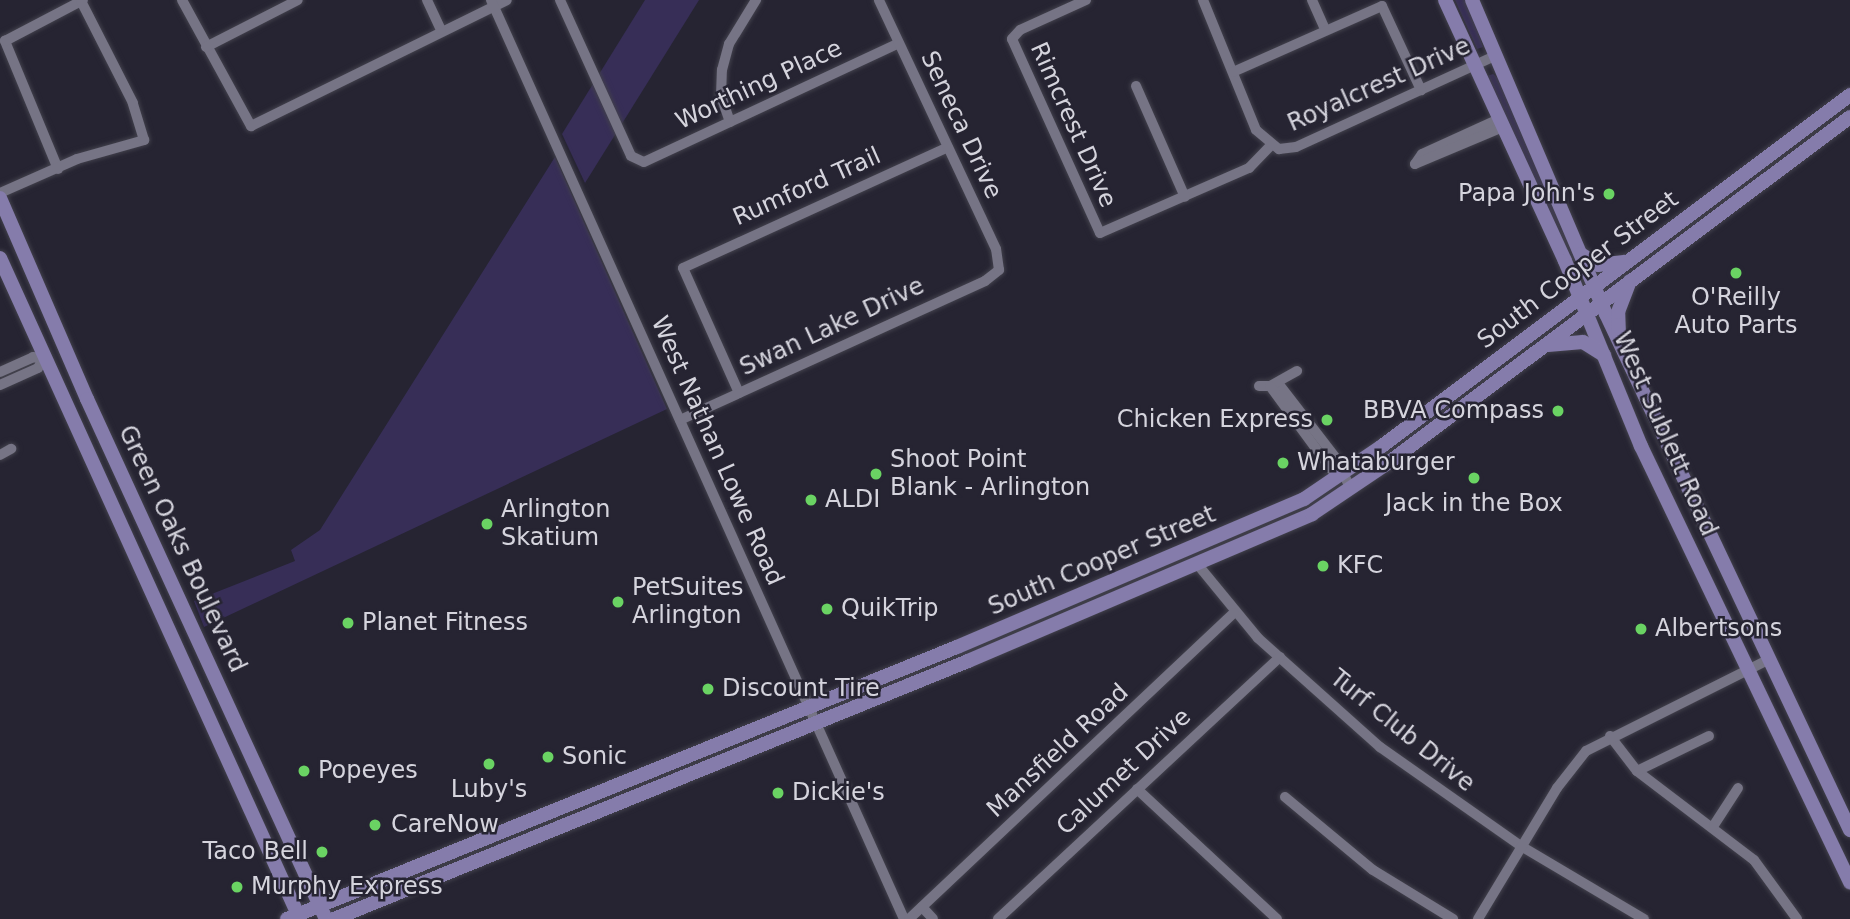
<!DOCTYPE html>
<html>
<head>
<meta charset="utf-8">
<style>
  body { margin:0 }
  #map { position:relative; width:1850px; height:919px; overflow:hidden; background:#262432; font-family:"DejaVu Sans",sans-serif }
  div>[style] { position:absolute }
  .green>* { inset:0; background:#372e57 }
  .roads { filter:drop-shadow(0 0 2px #42414c) drop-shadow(0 0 2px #42414c) }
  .minor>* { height:10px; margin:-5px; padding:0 5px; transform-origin:5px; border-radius:5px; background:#767485 }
  .major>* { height:14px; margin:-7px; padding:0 7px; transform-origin:7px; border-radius:7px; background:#857cab }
  .dots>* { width:19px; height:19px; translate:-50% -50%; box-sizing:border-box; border:4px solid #262432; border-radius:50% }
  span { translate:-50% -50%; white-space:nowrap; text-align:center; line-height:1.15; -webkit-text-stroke:5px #262432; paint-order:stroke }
  .street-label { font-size:24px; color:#d5d4dd }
  .poi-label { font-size:24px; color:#d5d4dd }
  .right { translate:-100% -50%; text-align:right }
  .left { translate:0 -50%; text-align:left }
</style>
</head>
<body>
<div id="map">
  <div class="green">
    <div style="clip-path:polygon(645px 0,699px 0,585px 183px,562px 134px)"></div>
    <div style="clip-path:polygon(1455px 0,1467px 0,1483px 47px,1477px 49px)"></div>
    <div style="clip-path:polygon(1493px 74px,1498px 78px,1584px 270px,1579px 273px,1507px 126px,1487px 76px)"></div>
    <div style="clip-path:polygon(555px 157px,667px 409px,204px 627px,194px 601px,295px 561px,291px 550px,320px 530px)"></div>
  </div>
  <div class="roads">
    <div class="minor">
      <div style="left:182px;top:0;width:144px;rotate:61.3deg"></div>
      <div style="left:251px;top:126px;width:285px;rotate:-26.2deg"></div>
      <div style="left:427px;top:0;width:33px;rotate:65deg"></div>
      <div style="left:491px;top:0;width:1008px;rotate:65.8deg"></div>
      <div style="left:560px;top:0;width:171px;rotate:65.5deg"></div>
      <div style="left:631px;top:156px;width:14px;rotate:25deg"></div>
      <div style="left:644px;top:162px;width:281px;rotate:-25deg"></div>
      <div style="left:1086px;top:0;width:72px;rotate:155.6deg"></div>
      <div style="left:1020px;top:30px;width:12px;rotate:132deg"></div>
      <div style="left:1012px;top:39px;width:213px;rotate:65.6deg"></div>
      <div style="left:1100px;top:233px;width:163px;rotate:-23.6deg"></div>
      <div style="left:1249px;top:168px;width:32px;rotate:-46deg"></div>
      <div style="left:1203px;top:0;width:140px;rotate:67.8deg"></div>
      <div style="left:1256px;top:130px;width:30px;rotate:40deg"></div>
      <div style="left:1279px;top:149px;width:17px;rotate:-7deg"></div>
      <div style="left:1296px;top:147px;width:221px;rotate:-24.6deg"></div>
      <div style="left:1312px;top:0;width:32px;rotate:66deg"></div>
      <div style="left:206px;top:47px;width:103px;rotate:-27.1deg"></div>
      <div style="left:1233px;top:72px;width:163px;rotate:-23.9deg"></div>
      <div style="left:1382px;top:6px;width:93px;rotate:65.1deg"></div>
      <div style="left:1136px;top:86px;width:121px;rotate:66.2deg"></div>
      <div style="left:730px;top:122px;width:28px;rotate:-109deg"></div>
      <div style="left:721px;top:96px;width:26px;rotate:-88deg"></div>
      <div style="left:722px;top:70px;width:27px;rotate:-75deg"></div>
      <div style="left:729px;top:44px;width:52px;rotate:-58.5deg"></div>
      <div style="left:1415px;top:164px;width:12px;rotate:-55deg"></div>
      <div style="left:1422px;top:154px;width:85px;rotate:-24.4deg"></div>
      <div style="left:1415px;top:164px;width:95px;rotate:-22.8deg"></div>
      <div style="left:58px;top:169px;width:139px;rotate:-112.5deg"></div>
      <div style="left:5px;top:41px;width:88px;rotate:-27.7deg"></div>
      <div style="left:0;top:193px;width:84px;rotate:-23.8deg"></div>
      <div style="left:77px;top:159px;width:70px;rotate:-15.8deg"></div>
      <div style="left:144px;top:140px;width:39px;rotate:-107deg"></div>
      <div style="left:133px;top:103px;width:114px;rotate:-117deg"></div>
      <div style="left:0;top:372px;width:36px;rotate:-24deg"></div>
      <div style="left:33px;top:357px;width:10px;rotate:11deg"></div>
      <div style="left:43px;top:359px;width:10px;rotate:119deg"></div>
      <div style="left:38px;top:368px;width:42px;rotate:155.9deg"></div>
      <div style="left:1278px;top:383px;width:98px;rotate:52.4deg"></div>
      <div style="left:1338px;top:461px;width:30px;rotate:66deg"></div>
      <div style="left:1259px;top:386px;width:11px"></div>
      <div style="left:1270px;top:386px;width:31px;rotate:-29deg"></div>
      <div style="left:1270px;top:386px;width:103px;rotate:53.7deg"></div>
      <div style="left:1331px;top:469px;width:11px;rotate:27deg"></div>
      <div style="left:739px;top:393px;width:137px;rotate:-114.1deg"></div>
      <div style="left:683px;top:268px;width:291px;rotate:-24.5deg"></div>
      <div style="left:680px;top:420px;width:335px;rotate:-24.5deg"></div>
      <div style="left:985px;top:281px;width:18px;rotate:-38deg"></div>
      <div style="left:999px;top:270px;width:21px;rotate:-98deg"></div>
      <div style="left:996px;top:249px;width:275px;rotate:-115.2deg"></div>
      <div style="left:0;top:455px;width:13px;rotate:-29deg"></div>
      <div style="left:1198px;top:565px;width:94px;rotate:50.6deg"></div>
      <div style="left:1258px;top:638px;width:164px;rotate:41.8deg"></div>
      <div style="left:1380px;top:747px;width:172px;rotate:35.1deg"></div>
      <div style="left:1521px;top:846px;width:143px;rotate:30.7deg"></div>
      <div style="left:1610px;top:736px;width:44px;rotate:52.4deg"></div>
      <div style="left:1637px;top:771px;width:147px;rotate:37.3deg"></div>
      <div style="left:1754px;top:860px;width:73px;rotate:53.9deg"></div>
      <div style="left:1637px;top:771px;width:80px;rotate:-25.9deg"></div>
      <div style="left:1137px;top:789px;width:191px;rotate:42.9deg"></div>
      <div style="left:1285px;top:797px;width:114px;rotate:39.7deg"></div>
      <div style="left:1373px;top:870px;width:94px;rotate:31.5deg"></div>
      <div style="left:1714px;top:825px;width:44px;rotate:-57deg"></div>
      <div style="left:922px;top:907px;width:16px;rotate:47deg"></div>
      <div style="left:909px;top:919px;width:446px;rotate:-43.3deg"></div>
      <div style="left:998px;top:919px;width:385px;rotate:-42.9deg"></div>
      <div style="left:1478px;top:919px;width:153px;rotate:-58.9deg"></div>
      <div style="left:1557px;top:788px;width:47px;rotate:-51.9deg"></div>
      <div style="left:1586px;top:751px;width:206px;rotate:-26.6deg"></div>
    </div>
    <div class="major">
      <div style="left:1445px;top:0;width:287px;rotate:65.3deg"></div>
      <div style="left:1565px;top:261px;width:200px;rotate:67.7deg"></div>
      <div style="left:1641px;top:446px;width:484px;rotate:64.4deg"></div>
      <div style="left:1472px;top:0;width:341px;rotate:66.9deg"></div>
      <div style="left:1606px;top:314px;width:571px;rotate:64.69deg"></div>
      <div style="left:0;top:198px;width:219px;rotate:66.6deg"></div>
      <div style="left:87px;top:399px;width:572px;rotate:65.32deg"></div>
      <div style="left:1581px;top:254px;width:20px;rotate:33deg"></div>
      <div style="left:1598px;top:265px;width:26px;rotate:-7deg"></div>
      <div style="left:0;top:258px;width:726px;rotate:65.59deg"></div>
      <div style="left:1619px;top:335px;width:23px;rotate:-92deg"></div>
      <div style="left:1618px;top:312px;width:33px;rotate:-69deg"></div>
      <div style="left:1548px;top:345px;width:35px;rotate:-5deg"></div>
      <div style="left:1583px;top:342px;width:25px;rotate:32deg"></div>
      <div style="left:287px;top:919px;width:723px;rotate:-22.1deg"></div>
      <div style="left:957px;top:647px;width:377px;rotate:-23.1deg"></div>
      <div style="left:1304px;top:499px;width:94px;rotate:-34.2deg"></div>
      <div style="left:1382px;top:446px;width:585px;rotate:-36.87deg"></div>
      <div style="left:334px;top:919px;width:684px;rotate:-22.14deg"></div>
      <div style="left:968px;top:661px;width:374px;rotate:-23.1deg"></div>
      <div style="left:1312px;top:514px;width:97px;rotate:-34deg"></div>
      <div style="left:1392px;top:460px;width:572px;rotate:-36.83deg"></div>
    </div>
  </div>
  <div class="dots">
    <div style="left:1609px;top:194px;background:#6ad363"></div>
    <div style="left:1736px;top:273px;background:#6ad363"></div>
    <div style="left:1558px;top:411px;background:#6ad363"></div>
    <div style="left:1327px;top:420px;background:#6ad363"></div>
    <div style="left:1283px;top:463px;background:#6ad363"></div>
    <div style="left:876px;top:474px;background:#6ad363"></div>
    <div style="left:1474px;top:478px;background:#6ad363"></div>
    <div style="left:811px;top:500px;background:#6ad363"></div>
    <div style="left:487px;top:524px;background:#6ad363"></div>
    <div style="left:1323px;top:566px;background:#6ad363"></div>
    <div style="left:618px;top:602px;background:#6ad363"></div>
    <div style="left:827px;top:609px;background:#6ad363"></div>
    <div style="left:348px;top:623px;background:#6ad363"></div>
    <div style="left:1641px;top:629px;background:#6ad363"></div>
    <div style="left:708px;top:689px;background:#6ad363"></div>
    <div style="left:548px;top:757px;background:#6ad363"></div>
    <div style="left:489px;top:764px;background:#6ad363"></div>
    <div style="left:304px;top:771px;background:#6ad363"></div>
    <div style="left:778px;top:793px;background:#6ad363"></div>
    <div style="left:375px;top:825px;background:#6ad363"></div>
    <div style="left:322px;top:852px;background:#6ad363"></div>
    <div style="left:237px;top:887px;background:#6ad363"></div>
  </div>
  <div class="street-label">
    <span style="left:759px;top:85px;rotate:-25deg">Worthing Place</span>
    <span style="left:1379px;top:85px;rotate:-24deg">Royalcrest Drive</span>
    <span style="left:961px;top:125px;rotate:65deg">Seneca Drive</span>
    <span style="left:1073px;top:125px;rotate:66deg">Rimcrest Drive</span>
    <span style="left:807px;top:187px;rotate:-24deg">Rumford Trail</span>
    <span style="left:1578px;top:270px;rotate:-37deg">South Cooper Street</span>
    <span style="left:832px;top:327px;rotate:-25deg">Swan Lake Drive</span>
    <span style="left:1665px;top:434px;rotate:66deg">West Sublett Road</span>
    <span style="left:717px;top:451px;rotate:66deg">West Nathan Lowe Road</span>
    <span style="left:182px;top:549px;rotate:65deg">Green Oaks Boulevard</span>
    <span style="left:1102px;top:561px;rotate:-23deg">South Cooper Street</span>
    <span style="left:1402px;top:731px;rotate:39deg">Turf Club Drive</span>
    <span style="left:1058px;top:751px;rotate:-43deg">Mansfield Road</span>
    <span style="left:1124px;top:772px;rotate:-43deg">Calumet Drive</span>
  </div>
  <div class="poi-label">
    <span class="right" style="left:1595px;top:194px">Papa John's</span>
    <span style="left:1736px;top:312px">O'Reilly<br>Auto Parts</span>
    <span class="right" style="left:1544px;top:411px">BBVA Compass</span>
    <span class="right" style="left:1313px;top:420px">Chicken Express</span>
    <span class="left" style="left:890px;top:474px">Shoot Point<br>Blank - Arlington</span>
    <span class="left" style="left:1297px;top:463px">Whataburger</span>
    <span class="left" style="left:825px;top:500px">ALDI</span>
    <span style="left:1474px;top:504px">Jack in the Box</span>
    <span class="left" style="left:501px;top:524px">Arlington<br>Skatium</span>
    <span class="left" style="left:1337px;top:566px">KFC</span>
    <span class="left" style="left:632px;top:602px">PetSuites<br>Arlington</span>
    <span class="left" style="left:841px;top:609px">QuikTrip</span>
    <span class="left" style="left:362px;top:623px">Planet Fitness</span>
    <span class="left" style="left:1655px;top:629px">Albertsons</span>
    <span class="left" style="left:722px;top:689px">Discount Tire</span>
    <span class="left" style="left:562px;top:757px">Sonic</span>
    <span class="left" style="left:318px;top:771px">Popeyes</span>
    <span style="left:489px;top:790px">Luby's</span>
    <span class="left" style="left:792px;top:793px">Dickie's</span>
    <span class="left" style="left:391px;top:825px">CareNow</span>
    <span class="right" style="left:308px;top:852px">Taco Bell</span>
    <span class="left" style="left:251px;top:887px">Murphy Express</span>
  </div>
</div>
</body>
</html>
